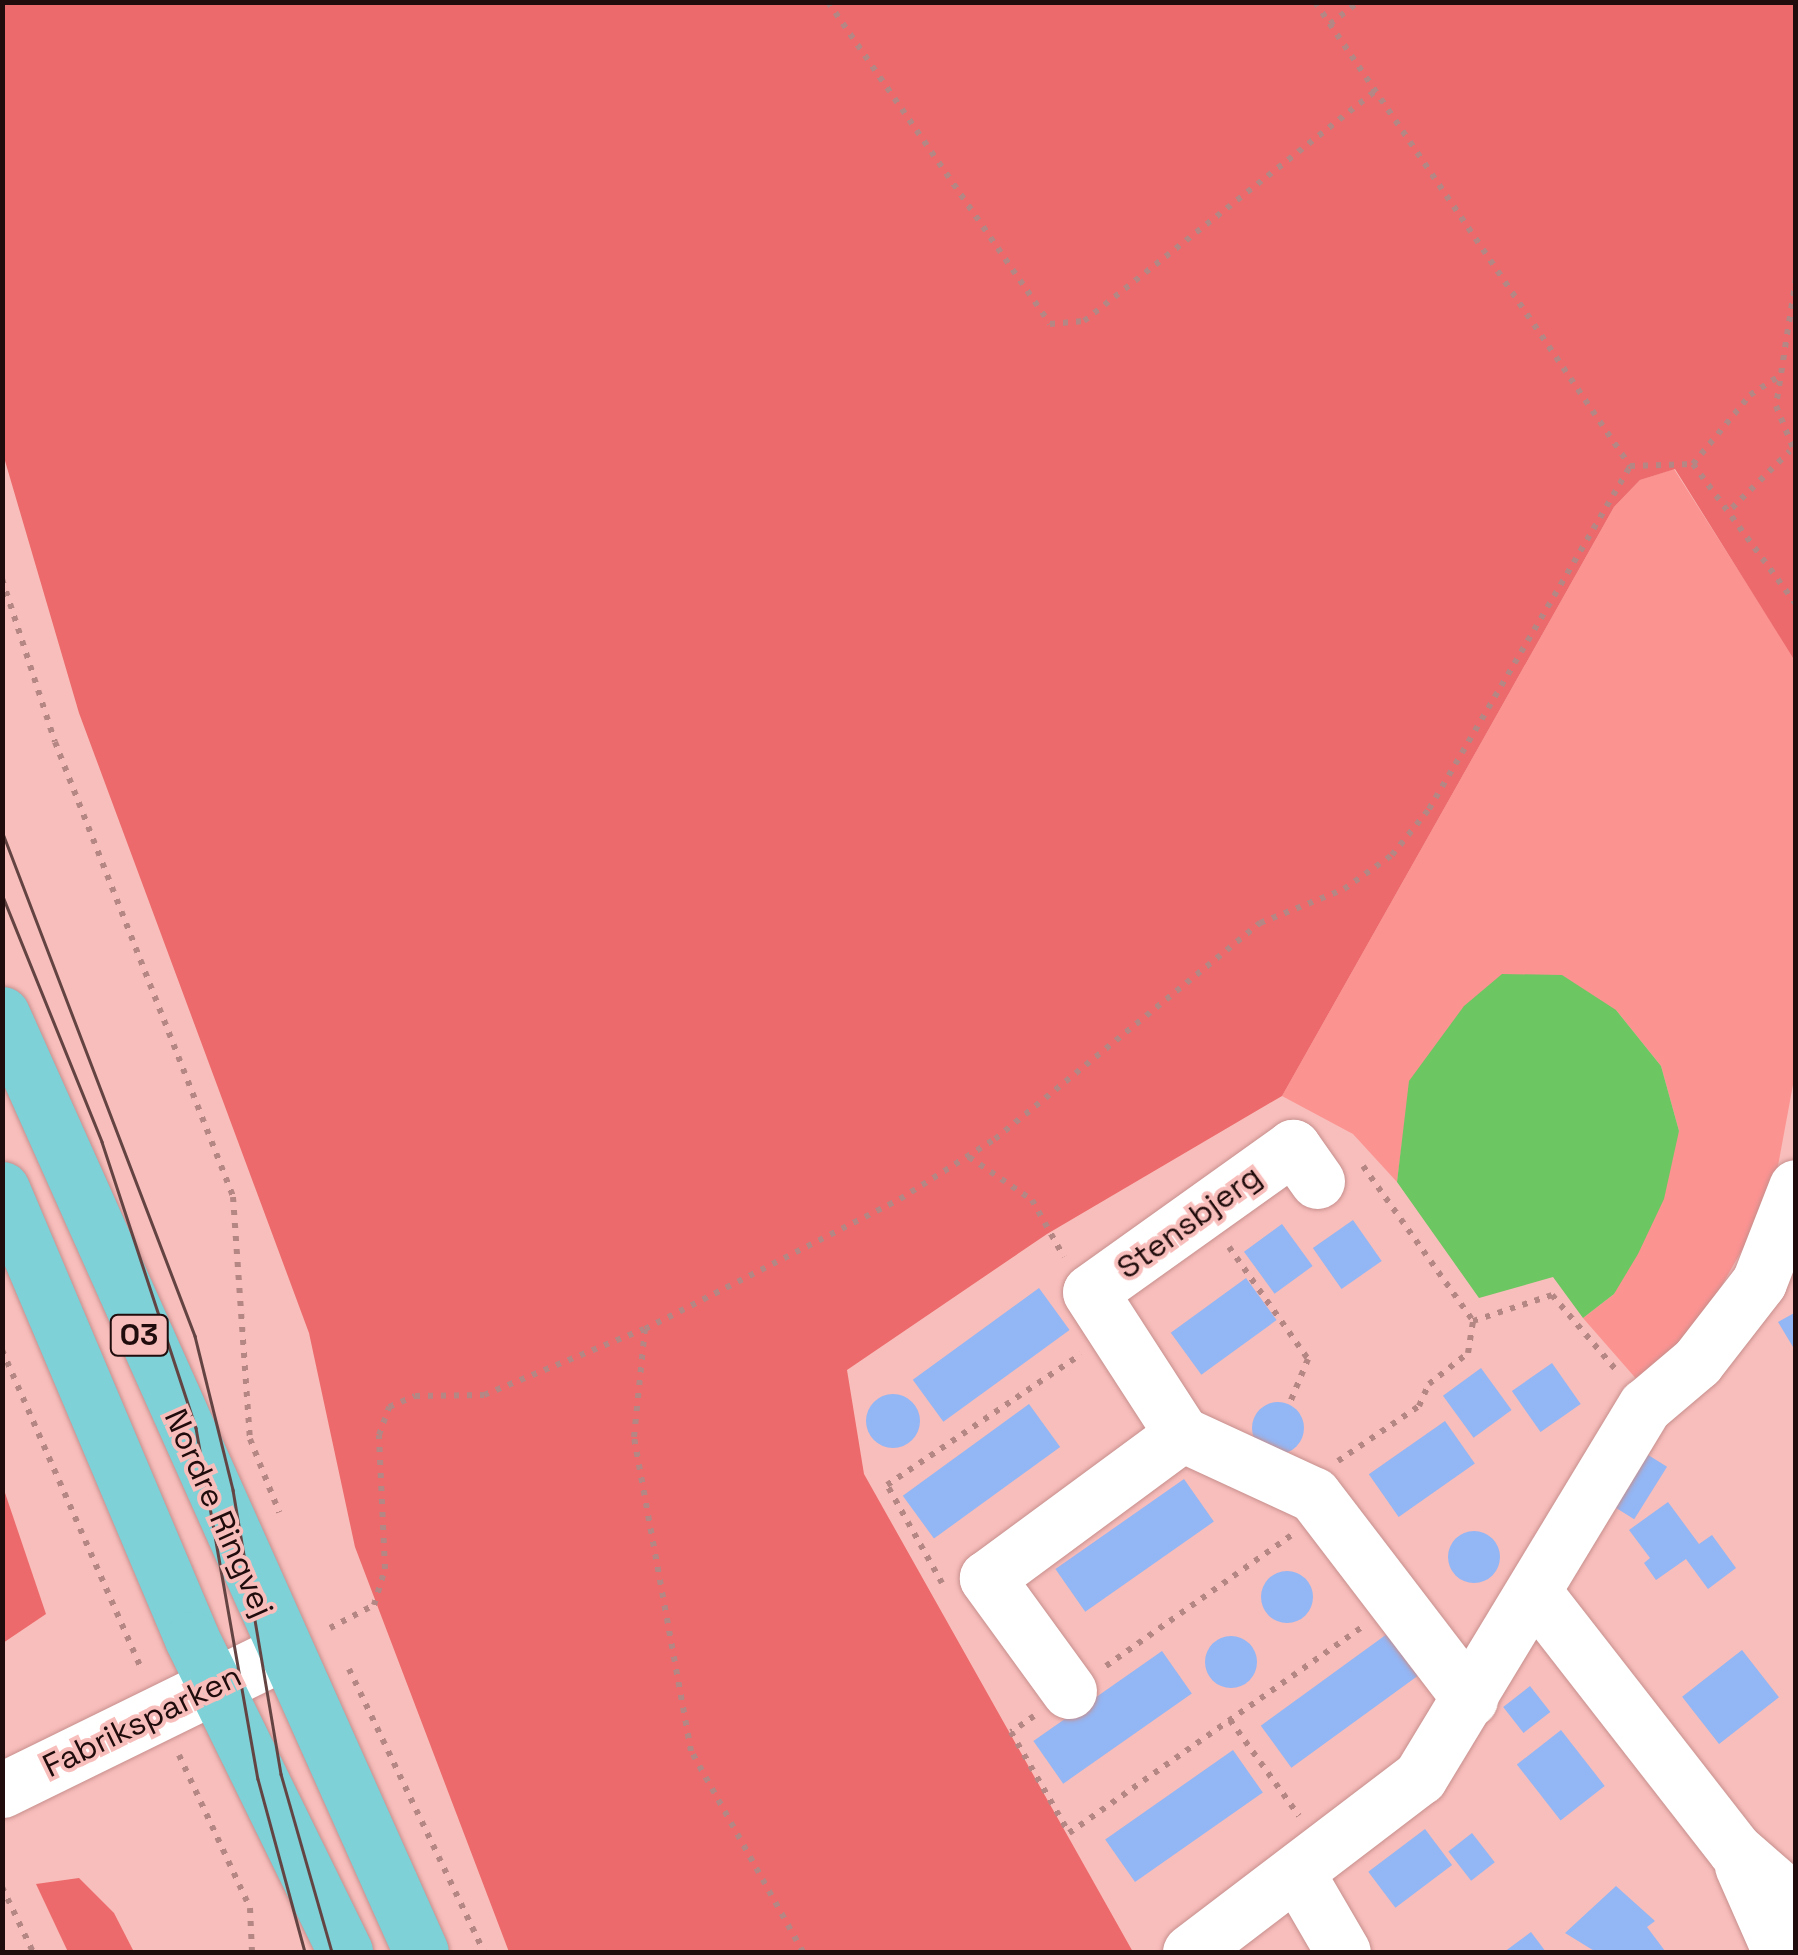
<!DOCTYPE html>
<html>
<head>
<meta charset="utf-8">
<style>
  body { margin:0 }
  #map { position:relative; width:1798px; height:1955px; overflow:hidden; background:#f8bebb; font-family:"Space Grotesk",sans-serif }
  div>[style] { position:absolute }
  .green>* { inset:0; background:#fb9391 }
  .forest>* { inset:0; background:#ec6a6b }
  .water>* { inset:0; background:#6cc662 }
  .building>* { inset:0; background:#93b6f4; transform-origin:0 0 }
  .round { border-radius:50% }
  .path>* { height:6px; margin-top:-3px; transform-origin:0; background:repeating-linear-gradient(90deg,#b48684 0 5px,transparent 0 13px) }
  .roads { filter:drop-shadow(0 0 2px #c68f8d) drop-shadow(0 0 2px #c68f8d) }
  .minor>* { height:55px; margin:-27.5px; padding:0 27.5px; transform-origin:27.5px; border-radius:27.5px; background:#fff }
  .major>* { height:55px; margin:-27.5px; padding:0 27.5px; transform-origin:27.5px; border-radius:27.5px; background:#7dd1d7 }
  .tram>* { height:2.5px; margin:-1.25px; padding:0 1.25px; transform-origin:1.25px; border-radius:1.25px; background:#644443 }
  span { translate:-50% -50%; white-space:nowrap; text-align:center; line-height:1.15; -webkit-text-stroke:8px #f8bebb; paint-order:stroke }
  .shield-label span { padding:2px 8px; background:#f8bebb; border:2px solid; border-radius:8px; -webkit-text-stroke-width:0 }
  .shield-label { font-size:30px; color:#200c0c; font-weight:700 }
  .street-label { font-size:32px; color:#200c0c }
  .frame { position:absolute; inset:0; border:5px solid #200c0c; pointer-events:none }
</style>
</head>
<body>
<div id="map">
  <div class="green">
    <div style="clip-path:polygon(1674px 469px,1796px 661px,1795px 1074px,1772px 1198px,1699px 1325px,1639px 1382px,1583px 1318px,1614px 1294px,1679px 1131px,1661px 1066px,1616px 1010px,1410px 1081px,1397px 1182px,1353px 1134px,1282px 1096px,1614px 507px,1640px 480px)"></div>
  </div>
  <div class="forest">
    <div style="clip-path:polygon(3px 2px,1795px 3px,1795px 661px,1675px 469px,1640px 480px,1614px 507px,1282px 1096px,1047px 1234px,847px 1370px,864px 1474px,1133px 1952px,509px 1952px,355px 1547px,309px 1333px,79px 713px,3px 454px)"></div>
    <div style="clip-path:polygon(2px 1484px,46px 1614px,3px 1643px,2px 1643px)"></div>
    <div style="clip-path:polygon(79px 1878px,114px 1913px,134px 1952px,68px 1952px,36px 1884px)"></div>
  </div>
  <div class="water">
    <div style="clip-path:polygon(1502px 974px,1562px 975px,1616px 1010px,1661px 1066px,1679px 1131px,1664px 1199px,1638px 1254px,1614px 1294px,1583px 1318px,1553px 1277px,1479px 1298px,1397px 1182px,1409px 1081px,1464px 1006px)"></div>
  </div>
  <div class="building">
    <div style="left:1353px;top:1220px;width:50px;height:49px;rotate:55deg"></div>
    <div style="left:1282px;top:1224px;width:52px;height:47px;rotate:54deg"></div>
    <div style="left:1246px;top:1278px;width:52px;height:93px;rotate:54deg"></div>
    <div style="left:1039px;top:1288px;width:52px;height:156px;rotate:54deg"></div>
    <div style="clip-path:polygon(1796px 1312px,1796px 1352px,1778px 1322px)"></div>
    <div style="left:1552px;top:1363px;width:50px;height:49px;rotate:55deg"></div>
    <div style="left:1481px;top:1368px;width:52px;height:47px;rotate:54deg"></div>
    <div class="round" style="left:866px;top:1394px;width:54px;height:54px"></div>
    <div class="round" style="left:1252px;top:1402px;width:52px;height:52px"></div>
    <div style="left:1029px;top:1404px;width:53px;height:156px;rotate:54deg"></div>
    <div style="left:1445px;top:1421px;width:52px;height:93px;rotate:55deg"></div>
    <div style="left:1645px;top:1453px;width:26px;height:62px;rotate:32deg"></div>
    <div style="left:1184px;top:1479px;width:52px;height:157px;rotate:55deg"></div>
    <div style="clip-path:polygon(1668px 1502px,1699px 1544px,1712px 1535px,1736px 1568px,1708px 1589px,1686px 1559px,1656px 1580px,1644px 1563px,1650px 1558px,1629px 1530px)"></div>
    <div class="round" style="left:1448px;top:1531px;width:52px;height:52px"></div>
    <div class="round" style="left:1261px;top:1571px;width:52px;height:52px"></div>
    <div style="left:1387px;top:1634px;width:52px;height:156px;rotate:54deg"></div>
    <div class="round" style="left:1205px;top:1636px;width:52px;height:52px"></div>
    <div style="left:1742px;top:1650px;width:60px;height:76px;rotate:52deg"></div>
    <div style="left:1162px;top:1651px;width:52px;height:157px;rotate:55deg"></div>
    <div style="left:1530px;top:1686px;width:33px;height:34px;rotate:52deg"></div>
    <div style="left:1561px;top:1730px;width:71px;height:56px;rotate:52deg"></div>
    <div style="left:1233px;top:1750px;width:52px;height:156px;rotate:55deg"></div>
    <div style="left:1425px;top:1829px;width:45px;height:71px;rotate:53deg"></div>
    <div style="left:1472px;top:1833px;width:37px;height:30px;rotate:52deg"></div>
    <div style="clip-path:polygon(1616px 1886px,1655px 1921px,1647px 1927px,1665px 1951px,1596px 1952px,1565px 1933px)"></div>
    <div style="clip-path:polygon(1531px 1932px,1546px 1952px,1504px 1952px)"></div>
  </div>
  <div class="path">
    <div style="left:828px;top:2px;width:391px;rotate:55.4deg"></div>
    <div style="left:1050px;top:324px;width:34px;rotate:-5deg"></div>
    <div style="left:1084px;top:321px;width:371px;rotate:-38.3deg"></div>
    <div style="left:1315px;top:2px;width:561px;rotate:55.83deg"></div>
    <div style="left:1330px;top:24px;width:36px;rotate:-38deg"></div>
    <div style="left:1796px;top:278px;width:130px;rotate:98.9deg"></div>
    <div style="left:1776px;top:406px;width:53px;rotate:67.8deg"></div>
    <div style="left:1693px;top:464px;width:89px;rotate:-50.4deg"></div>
    <div style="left:1750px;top:395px;width:33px;rotate:-33deg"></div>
    <div style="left:1732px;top:508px;width:81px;rotate:-44.5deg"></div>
    <div style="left:2px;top:579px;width:171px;rotate:72deg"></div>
    <div style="left:55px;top:742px;width:489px;rotate:68.6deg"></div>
    <div style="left:233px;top:1197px;width:243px;rotate:86deg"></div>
    <div style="left:250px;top:1439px;width:79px;rotate:68.3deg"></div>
    <div style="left:969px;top:1157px;width:76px;rotate:34.3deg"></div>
    <div style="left:1032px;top:1200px;width:65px;rotate:60.7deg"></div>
    <div style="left:1363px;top:1166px;width:190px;rotate:54.6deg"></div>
    <div style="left:1473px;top:1321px;width:83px;rotate:-18.2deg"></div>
    <div style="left:1552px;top:1295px;width:99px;rotate:49.5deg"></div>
    <div style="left:1229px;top:1247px;width:137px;rotate:54.8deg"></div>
    <div style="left:1308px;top:1359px;width:50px;rotate:112.4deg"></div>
    <div style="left:2px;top:1350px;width:349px;rotate:66.4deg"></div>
    <div style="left:1338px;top:1461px;width:98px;rotate:-34.2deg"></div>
    <div style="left:1419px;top:1406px;width:24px;rotate:-66deg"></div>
    <div style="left:1429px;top:1384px;width:50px;rotate:-38.5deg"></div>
    <div style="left:1468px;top:1353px;width:32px;rotate:-81deg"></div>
    <div style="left:942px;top:1583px;width:112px;rotate:-119.3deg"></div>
    <div style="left:887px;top:1485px;width:234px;rotate:-34deg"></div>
    <div style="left:330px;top:1628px;width:50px;rotate:-27.6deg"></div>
    <div style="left:374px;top:1605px;width:38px;rotate:-73deg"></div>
    <div style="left:385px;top:1569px;width:134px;rotate:-92.6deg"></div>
    <div style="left:379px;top:1435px;width:30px;rotate:-70deg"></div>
    <div style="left:389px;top:1407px;width:28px;rotate:-23deg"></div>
    <div style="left:415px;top:1396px;width:69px;rotate:-0.8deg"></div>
    <div style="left:484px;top:1395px;width:173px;rotate:-22.4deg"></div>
    <div style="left:1106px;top:1666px;width:228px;rotate:-35.2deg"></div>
    <div style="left:349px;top:1669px;width:314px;rotate:64.5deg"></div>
    <div style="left:1034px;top:1716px;width:28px;rotate:145deg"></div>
    <div style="left:1011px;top:1732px;width:116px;rotate:60.1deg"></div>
    <div style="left:1069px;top:1833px;width:358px;rotate:-35.1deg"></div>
    <div style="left:1230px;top:1720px;width:118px;rotate:54.3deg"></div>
    <div style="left:179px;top:1755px;width:169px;rotate:65.1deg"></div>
    <div style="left:250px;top:1908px;width:44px;rotate:87.4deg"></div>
    <div style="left:2px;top:1887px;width:72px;rotate:64.5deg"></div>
    <div style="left:803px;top:1952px;width:230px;rotate:-119.1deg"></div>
    <div style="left:691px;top:1751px;width:319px;rotate:-100.3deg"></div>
    <div style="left:634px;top:1437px;width:109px;rotate:-84.2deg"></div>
    <div style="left:645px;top:1329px;width:286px;rotate:-27deg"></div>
    <div style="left:900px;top:1199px;width:112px;rotate:-32.3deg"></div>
    <div style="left:995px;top:1139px;width:342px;rotate:-39.2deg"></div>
    <div style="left:1260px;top:923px;width:91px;rotate:-22deg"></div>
    <div style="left:1344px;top:889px;width:59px;rotate:-35.3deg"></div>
    <div style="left:1392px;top:855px;width:59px;rotate:-51.2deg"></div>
    <div style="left:1429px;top:809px;width:398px;rotate:-59.6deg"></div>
    <div style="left:1630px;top:466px;width:63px;rotate:-1.8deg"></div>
    <div style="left:1693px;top:464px;width:174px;rotate:53.7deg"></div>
  </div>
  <div class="roads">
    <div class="minor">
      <div style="left:1317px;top:1181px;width:42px;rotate:-125.2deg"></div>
      <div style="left:1293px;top:1147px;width:249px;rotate:144.5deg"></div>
      <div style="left:1090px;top:1292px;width:169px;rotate:57.1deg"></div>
      <div style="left:1182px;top:1434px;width:145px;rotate:24.8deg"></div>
      <div style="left:1314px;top:1495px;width:257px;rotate:52.6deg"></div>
      <div style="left:1534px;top:1592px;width:327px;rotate:52.1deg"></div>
      <div style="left:1735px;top:1850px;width:81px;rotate:41deg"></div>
      <div style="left:1069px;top:1691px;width:140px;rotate:-126deg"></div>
      <div style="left:987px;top:1578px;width:242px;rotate:-36.4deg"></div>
      <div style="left:2px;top:1790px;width:312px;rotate:-26.1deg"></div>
      <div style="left:1742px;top:1866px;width:94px;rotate:66.2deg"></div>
      <div style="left:1297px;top:1873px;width:91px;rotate:59.8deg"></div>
      <div style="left:1190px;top:1952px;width:289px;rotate:-37.3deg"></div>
      <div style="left:1420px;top:1777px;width:434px;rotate:-58.8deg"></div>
      <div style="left:1645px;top:1406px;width:68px;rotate:-40.2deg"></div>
      <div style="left:1697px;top:1362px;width:101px;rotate:-52.2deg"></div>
      <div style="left:1759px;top:1282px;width:102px;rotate:-68.7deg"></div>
    </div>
    <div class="major">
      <div style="left:2px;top:1014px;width:1027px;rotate:65.93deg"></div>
      <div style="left:2px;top:1189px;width:488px;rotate:67.1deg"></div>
      <div style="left:192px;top:1639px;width:348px;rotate:63.9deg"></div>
    </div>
  </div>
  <div class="tram">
    <div style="left:2px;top:831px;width:541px;rotate:69.08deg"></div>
    <div style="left:195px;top:1336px;width:159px;rotate:76.1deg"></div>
    <div style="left:233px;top:1490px;width:288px;rotate:80.4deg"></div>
    <div style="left:281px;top:1774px;width:185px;rotate:74deg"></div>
    <div style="left:2px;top:894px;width:267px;rotate:68deg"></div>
    <div style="left:102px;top:1142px;width:301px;rotate:71.8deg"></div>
    <div style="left:196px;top:1428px;width:356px;rotate:80deg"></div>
    <div style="left:258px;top:1779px;width:179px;rotate:74.8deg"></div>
  </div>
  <div class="shield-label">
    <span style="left:139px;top:1335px">O3</span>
  </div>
  <div class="street-label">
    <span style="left:1189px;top:1222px;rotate:-36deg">Stensbjerg</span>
    <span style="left:219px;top:1513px;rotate:66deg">Nordre Ringvej</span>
    <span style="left:142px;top:1721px;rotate:-26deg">Fabriksparken</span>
  </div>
  <div class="frame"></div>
</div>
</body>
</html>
